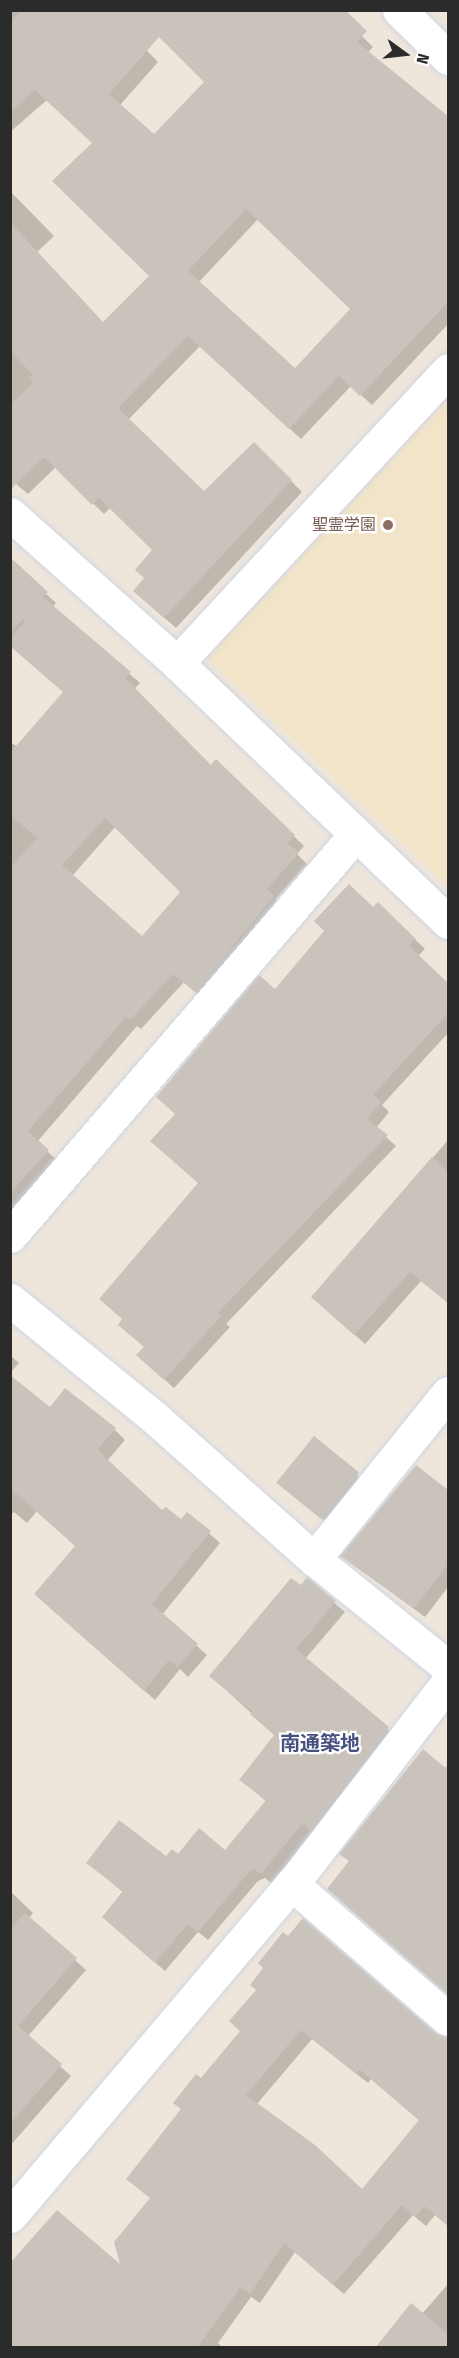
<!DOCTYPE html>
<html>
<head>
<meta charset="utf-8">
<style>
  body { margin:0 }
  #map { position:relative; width:459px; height:2358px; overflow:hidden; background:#eee6db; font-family:"Fira Sans Condensed","Noto Sans JP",sans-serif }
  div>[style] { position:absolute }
  .education>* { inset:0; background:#f1e4c9 }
  .shadow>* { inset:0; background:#0003; transform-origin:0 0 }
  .building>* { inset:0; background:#c9c3bb; transform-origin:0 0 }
  .roads { filter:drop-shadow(0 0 2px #d0d5e5) drop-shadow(0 0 2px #d0d5e5) }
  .minor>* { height:33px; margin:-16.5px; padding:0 16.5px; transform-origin:16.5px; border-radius:16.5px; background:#fff }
  .dots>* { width:16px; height:16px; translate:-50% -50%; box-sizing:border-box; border:3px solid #fff; border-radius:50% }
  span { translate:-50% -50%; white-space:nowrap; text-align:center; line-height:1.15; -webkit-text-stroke:4.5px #fff; paint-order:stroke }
  .education-label { font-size:16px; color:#785e54 }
  .right { translate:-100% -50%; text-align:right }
  .quarter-label { font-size:20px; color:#475180; font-weight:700 }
  .frame { position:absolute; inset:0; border:12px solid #2b2b2b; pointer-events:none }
  .north { position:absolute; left:375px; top:24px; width:60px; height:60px; -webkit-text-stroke:4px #fff; paint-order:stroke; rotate:105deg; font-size:16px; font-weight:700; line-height:24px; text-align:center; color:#2b2b2b }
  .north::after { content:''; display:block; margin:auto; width:21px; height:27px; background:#2b2b2b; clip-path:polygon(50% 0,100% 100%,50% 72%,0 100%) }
</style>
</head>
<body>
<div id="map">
  <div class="education">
    <div style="clip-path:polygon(448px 393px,448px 887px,206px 657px)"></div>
  </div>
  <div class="shadow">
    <div style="clip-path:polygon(evenodd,10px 10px,107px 10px,158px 62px,120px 105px,154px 136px,335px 10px,373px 47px,368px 52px,448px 118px,448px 142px,434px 156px,448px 169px,448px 324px,372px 405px,351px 386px,301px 439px,200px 346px,128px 420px,204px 493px,254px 444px,302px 492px,176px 628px,146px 602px,146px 579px,154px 550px,110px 508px,104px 514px,56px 467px,28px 494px,10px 479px,10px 191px,54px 236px,37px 252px,104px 324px,151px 276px,94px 143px,47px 100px,10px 132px,10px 10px,258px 219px,352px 309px,295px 370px,199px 282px,258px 219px)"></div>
    <div style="clip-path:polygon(evenodd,10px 561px,56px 603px,53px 607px,140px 683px,134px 689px,211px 767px,216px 761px,304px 846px,297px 854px,307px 864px,276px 899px,283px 907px,206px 1001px,184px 982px,141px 1029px,137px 1026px,37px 1142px,58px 1161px,10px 1214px,10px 742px,18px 747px,64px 692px,10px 646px,10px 561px,116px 826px,182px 892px,142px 938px,72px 876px,116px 826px)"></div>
    <div style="clip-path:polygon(378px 904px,425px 949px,418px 956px,448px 985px,448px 1033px,382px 1105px,389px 1112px,376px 1128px,396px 1146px,226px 1324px,230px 1327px,174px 1388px,148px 1365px,145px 1348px,199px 1183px,176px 1114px,276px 991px)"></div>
    <div style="clip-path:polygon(448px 1140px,448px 1303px,421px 1281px,365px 1344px,313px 1297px)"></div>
    <div style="clip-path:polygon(10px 1355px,19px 1363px,10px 1373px)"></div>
    <div style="clip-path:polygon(10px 1377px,50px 1409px,115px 1430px,125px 1440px,107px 1461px,163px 1513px,181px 1521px,187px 1514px,220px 1543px,162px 1615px,207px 1655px,188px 1677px,180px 1669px,155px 1700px,46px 1604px,77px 1547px,37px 1511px,27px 1523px,14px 1512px,10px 1516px)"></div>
    <div style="left:314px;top:1439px;width:70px;height:56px;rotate:40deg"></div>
    <div style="clip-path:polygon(417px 1467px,448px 1492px,448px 1587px,425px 1617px,342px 1556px)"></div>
    <div style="clip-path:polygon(307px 1580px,345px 1612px,305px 1659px,398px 1738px,271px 1883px,265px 1878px,258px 1881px,208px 1940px,198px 1932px,165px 1971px,113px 1926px,124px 1893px,88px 1863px,226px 1852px,267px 1802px,241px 1780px,275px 1735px,211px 1676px)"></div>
    <div style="clip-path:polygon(423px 1751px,445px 1769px,448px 1764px,448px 1994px,339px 1899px,350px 1862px,341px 1853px)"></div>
    <div style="clip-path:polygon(10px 1891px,33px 1913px,29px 1918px,86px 1970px,27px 2037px,71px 2076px,10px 2146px)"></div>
    <div style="clip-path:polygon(evenodd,231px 2021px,448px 2037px,448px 2177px,444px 2182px,448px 2185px,448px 2226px,435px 2215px,426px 2226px,413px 2215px,344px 2294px,295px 2252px,260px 2303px,251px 2297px,218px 2343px,223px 2348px,10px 2348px,123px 2268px,151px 2199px,139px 2189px,201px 2080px,242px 2032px,231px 2021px,312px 2039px,368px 2083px,371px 2079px,420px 2121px,363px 2191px,257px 2104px,312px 2039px)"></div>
    <div style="clip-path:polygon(448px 2284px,448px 2348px,398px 2348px,422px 2314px)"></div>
  </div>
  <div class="building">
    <div style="clip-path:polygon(evenodd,22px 10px,345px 10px,367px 31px,357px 42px,448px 116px,448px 302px,360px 396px,339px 376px,289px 429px,188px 336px,118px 408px,204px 491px,254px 442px,292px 480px,164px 618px,133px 591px,144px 578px,135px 570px,152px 550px,99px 498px,92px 505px,44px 457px,10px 490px,10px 405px,33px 383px,29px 378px,33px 375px,10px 351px,10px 222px,103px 322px,149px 276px,52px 181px,92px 143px,35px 90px,10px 112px,10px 22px,22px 10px,159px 37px,204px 82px,154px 134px,109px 94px,159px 37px,22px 10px,246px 209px,350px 309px,295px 368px,188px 271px,246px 209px)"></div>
    <div style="clip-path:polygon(evenodd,10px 557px,48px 592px,43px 597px,131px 672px,125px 678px,211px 765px,216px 759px,295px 835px,288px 843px,299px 853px,267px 889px,274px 896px,195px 992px,173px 974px,130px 1020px,126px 1017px,28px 1131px,49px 1150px,10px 1193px,10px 868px,37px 838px,10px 815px,10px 753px,63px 692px,10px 646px,10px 638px,25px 621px,23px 619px,10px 632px,10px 557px,105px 818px,180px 892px,142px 936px,62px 865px,105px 818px)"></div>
    <div style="clip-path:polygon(349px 884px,373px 907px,378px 902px,416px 939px,409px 946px,448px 983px,448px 1013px,373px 1095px,381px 1102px,367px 1119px,388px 1135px,218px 1313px,221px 1316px,164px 1380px,136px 1355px,144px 1347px,118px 1325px,122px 1319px,99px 1299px,198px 1183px,150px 1141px,175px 1114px,156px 1097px,259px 975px,275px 989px,324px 931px,314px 921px)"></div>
    <div style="clip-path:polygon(432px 1157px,448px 1172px,448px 1302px,410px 1272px,354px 1335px,311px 1297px)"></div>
    <div style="clip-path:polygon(10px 1375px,50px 1407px,65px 1388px,116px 1428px,98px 1449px,105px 1457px,162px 1510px,166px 1507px,181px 1519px,187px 1512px,211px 1531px,152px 1604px,198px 1644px,177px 1667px,169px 1660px,144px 1691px,34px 1594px,75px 1546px,10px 1488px)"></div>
    <div style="left:314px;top:1436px;width:58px;height:60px;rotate:39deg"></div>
    <div style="clip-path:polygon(416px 1465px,448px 1490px,448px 1564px,414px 1608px,340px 1556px)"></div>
    <div style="clip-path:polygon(307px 1577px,336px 1601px,296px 1649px,389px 1727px,310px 1830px,302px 1824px,261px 1874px,254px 1869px,249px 1872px,198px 1932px,188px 1924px,155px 1963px,102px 1917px,123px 1891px,86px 1863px,119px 1820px,166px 1856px,172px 1849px,178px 1854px,199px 1828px,225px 1850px,266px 1800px,239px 1780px,274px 1735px,250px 1714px,252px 1711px,209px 1676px,291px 1578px,301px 1585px)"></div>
    <div style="clip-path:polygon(423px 1749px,448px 1770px,448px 1995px,327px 1889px,349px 1861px,339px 1854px)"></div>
    <div style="clip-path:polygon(25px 1913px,77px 1958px,18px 2026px,62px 2064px,10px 2124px,10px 1929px)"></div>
    <div style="clip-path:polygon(evenodd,303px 1918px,436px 2033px,448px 2037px,448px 2225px,424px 2206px,415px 2217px,402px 2205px,333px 2285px,284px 2243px,250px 2294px,240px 2288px,197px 2348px,10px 2348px,10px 2263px,57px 2210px,120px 2264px,114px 2242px,150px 2198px,126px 2179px,181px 2109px,173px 2103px,196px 2074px,201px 2078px,240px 2031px,229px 2021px,256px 1990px,250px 1985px,263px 1968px,258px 1963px,283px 1932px,288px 1936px,303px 1918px,301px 2030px,357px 2074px,360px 2070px,419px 2120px,362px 2189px,315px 2145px,246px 2095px,301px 2030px)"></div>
    <div style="clip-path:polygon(411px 2303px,448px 2334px,448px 2348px,375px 2348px)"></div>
  </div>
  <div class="roads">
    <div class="minor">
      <div style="left:399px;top:10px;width:69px;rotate:44.4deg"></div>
      <div style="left:10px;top:514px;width:224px;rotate:41.7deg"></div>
      <div style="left:177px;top:663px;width:375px;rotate:43.7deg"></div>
      <div style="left:177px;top:663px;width:399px;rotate:-47.2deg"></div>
      <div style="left:10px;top:1236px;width:529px;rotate:-49.29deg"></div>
      <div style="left:10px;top:1300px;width:187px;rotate:39.1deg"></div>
      <div style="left:155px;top:1418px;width:213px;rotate:41.6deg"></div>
      <div style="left:314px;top:1559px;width:172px;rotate:38.9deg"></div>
      <div style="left:314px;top:1559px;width:213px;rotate:-51.1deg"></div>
      <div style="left:292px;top:1884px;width:206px;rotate:40.9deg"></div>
      <div style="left:10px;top:2216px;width:436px;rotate:-49.7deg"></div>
      <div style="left:292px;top:1884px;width:255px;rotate:-52.3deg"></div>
    </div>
  </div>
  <div class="dots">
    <div style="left:388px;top:525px;background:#8d6e63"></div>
  </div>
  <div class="education-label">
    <span class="right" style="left:376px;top:525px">聖霊学園</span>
  </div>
  <div class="quarter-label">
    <span style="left:320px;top:1743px">南通築地</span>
  </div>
  <div class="frame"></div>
  <div class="north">N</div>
</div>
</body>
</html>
